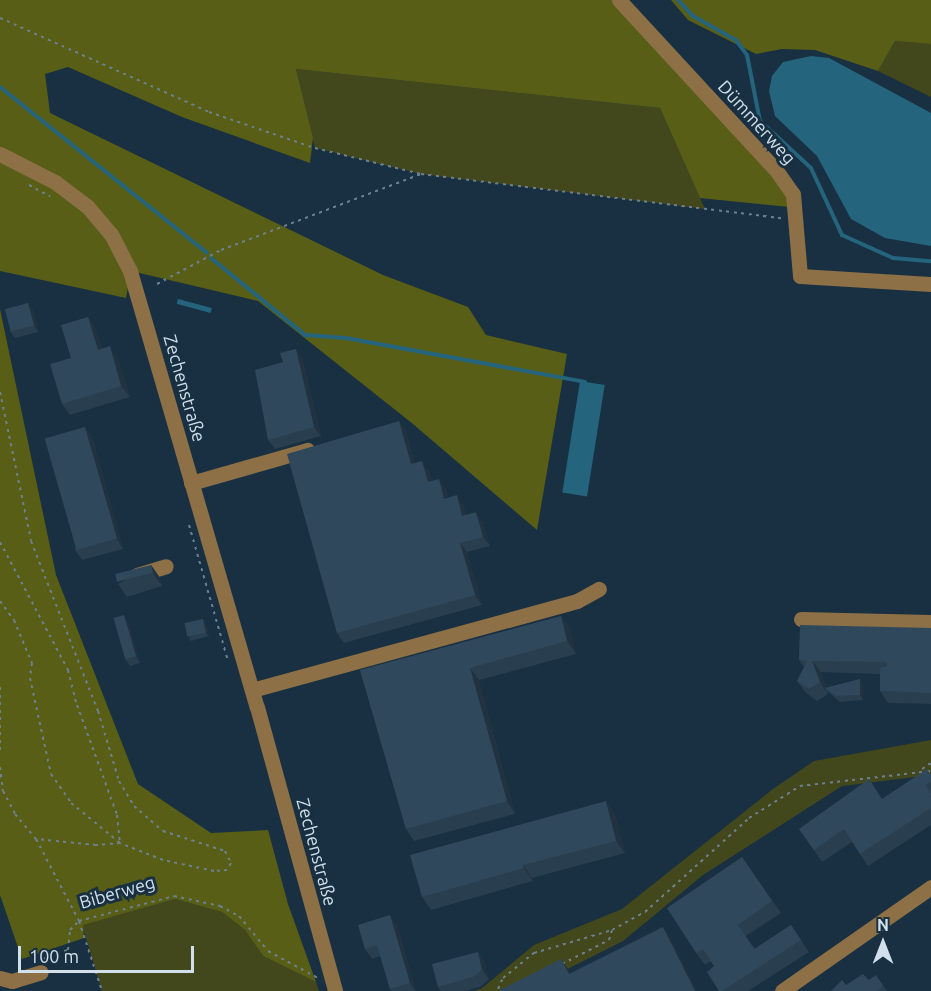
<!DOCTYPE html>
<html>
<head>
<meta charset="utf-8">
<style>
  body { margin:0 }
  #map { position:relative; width:931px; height:991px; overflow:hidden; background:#183042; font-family:Ubuntu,sans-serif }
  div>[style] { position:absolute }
  .green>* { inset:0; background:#43481c }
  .forest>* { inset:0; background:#585e15 }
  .water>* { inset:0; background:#25647d; transform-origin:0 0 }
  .stream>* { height:4px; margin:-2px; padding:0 2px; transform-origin:2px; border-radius:2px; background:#25647d }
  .path>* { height:2px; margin-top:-1px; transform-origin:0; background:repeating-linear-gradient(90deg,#6c808f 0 3px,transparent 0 7.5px) }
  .minor>* { height:15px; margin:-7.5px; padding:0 7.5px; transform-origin:7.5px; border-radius:7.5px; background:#8e7046 }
  .wall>* { inset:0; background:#293e4e }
  .shaded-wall>* { inset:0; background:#223240 }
  .building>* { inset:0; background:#30485b; transform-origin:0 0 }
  span { translate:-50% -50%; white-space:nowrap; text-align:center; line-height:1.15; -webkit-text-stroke:6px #183042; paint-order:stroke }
  .street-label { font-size:18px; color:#d1e0eb }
  .north { position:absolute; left:853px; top:913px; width:60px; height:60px; -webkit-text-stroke:4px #183042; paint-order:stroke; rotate:0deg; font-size:16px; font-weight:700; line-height:24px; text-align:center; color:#d1e0eb }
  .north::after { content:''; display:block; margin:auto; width:21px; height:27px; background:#d1e0eb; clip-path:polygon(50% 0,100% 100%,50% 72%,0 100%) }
  .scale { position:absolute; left:18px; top:946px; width:176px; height:27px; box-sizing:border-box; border:3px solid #d1e0eb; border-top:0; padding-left:8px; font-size:18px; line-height:21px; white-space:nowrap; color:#d1e0eb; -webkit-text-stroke:4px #183042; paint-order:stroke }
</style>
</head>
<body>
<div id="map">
  <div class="green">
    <div style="clip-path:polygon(895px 41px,931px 44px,931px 97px,878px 71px)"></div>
    <div style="clip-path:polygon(296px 69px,660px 108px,705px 209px,421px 174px,315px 148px)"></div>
    <div style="clip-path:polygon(931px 740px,931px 775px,842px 786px,703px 875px,623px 941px,524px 991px,473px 991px,481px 989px,534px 945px,622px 909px,773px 789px,814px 761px)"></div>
    <div style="clip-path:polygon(175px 899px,222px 912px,245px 930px,263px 956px,316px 982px,319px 991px,102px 991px,82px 925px)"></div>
  </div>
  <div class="forest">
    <div style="clip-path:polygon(0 0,612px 0,786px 191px,789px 207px,700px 198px,660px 108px,296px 69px,313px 138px,310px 163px,182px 117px,68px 67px,45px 74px,50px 113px,383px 275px,468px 307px,486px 335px,567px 354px,537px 530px,413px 424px,258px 301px,131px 271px,126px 298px,0 271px)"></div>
    <div style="clip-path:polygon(671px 0,931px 0,931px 44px,895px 41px,878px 71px,815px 50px,782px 49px,756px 54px,688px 20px)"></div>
    <div style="clip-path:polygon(0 309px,56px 575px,138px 784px,211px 833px,268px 830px,288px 904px,316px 982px,263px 956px,245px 930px,222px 912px,175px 899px,83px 925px,84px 938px,22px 959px,0 895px)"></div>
  </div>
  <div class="water">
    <div style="clip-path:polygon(811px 56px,829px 58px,931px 113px,931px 246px,885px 238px,851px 219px,817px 156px,775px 116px,769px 91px,772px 76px,783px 62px)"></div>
    <div style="left:178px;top:299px;width:35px;height:5px;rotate:15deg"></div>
    <div style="left:580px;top:381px;width:25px;height:113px;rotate:9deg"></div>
  </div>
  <div class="stream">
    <div style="left:678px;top:0;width:22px;rotate:47deg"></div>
    <div style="left:693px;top:16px;width:49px;rotate:29.2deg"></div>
    <div style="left:736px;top:40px;width:19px;rotate:54deg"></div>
    <div style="left:747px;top:55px;width:67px;rotate:78.9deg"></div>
    <div style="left:760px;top:121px;width:69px;rotate:42.7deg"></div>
    <div style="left:811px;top:168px;width:74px;rotate:65.2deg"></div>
    <div style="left:842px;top:235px;width:56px;rotate:24.3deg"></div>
    <div style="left:893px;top:258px;width:38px;rotate:5deg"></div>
    <div style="left:0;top:87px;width:265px;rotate:38.7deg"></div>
    <div style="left:211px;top:258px;width:122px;rotate:39.3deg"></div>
    <div style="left:305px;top:335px;width:41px;rotate:4.2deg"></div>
    <div style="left:346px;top:338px;width:243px;rotate:10.4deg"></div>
  </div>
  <div class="path">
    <div style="left:0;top:18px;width:229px;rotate:24.2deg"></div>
    <div style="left:209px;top:112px;width:112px;rotate:18.8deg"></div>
    <div style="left:315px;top:148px;width:109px;rotate:13.8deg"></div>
    <div style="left:421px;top:174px;width:363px;rotate:7deg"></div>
    <div style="left:29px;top:185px;width:24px;rotate:28deg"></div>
    <div style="left:157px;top:284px;width:72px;rotate:-28deg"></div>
    <div style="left:221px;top:250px;width:214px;rotate:-20.8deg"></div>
    <div style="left:0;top:392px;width:152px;rotate:78.2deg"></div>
    <div style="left:31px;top:541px;width:183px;rotate:68.5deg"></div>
    <div style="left:98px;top:711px;width:73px;rotate:73.3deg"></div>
    <div style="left:119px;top:781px;width:29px;rotate:59deg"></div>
    <div style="left:134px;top:806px;width:38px;rotate:41deg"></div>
    <div style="left:163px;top:831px;width:65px;rotate:17.9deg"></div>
    <div style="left:225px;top:851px;width:13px;rotate:63deg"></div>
    <div style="left:231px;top:863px;width:8px;rotate:120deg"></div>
    <div style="left:227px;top:870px;width:13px;rotate:176deg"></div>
    <div style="left:214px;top:871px;width:52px;rotate:-167.8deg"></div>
    <div style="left:163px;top:860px;width:46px;rotate:-158.4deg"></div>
    <div style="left:120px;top:843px;width:24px;rotate:175deg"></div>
    <div style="left:96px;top:845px;width:60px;rotate:-174.3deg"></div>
    <div style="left:189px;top:525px;width:141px;rotate:74deg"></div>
    <div style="left:0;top:542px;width:145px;rotate:62deg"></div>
    <div style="left:68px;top:670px;width:36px;rotate:76deg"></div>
    <div style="left:77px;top:705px;width:117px;rotate:70deg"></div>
    <div style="left:117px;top:815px;width:28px;rotate:84deg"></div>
    <div style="left:0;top:601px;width:24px;rotate:54deg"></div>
    <div style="left:14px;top:620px;width:47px;rotate:67.3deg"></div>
    <div style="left:32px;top:663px;width:15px;rotate:98deg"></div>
    <div style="left:30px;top:678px;width:98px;rotate:77.7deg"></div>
    <div style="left:51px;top:774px;width:35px;rotate:55deg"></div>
    <div style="left:71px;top:803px;width:63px;rotate:39.2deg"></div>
    <div style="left:0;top:687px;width:66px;rotate:90deg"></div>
    <div style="left:0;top:767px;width:24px;rotate:83deg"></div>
    <div style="left:3px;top:791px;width:26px;rotate:62deg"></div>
    <div style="left:15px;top:814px;width:33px;rotate:50deg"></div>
    <div style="left:36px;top:839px;width:93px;rotate:62.3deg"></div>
    <div style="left:79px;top:921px;width:74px;rotate:71.8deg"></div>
    <div style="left:922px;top:769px;width:11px;rotate:-34deg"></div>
    <div style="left:43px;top:959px;width:27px;rotate:-20deg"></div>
    <div style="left:68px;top:950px;width:20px;rotate:-84deg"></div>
    <div style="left:70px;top:930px;width:13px;rotate:-45deg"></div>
    <div style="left:79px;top:921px;width:98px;rotate:-14.7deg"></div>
    <div style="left:174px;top:896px;width:47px;rotate:12.3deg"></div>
    <div style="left:220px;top:906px;width:21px;rotate:28deg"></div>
    <div style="left:239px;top:916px;width:45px;rotate:50.4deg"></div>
    <div style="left:268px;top:951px;width:57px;rotate:28.4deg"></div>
    <div style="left:562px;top:964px;width:53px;rotate:-27.1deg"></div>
    <div style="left:609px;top:940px;width:10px;rotate:-73deg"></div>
    <div style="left:498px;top:989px;width:12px;rotate:-66deg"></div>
    <div style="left:503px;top:978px;width:40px;rotate:-39deg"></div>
    <div style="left:534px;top:953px;width:81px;rotate:-16.4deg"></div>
    <div style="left:612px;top:930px;width:38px;rotate:-29deg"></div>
    <div style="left:645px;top:912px;width:140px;rotate:-42.1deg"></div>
    <div style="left:749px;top:818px;width:60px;rotate:-32.1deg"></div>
    <div style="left:800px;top:786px;width:132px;rotate:-6.5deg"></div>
  </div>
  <div class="minor">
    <div style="left:619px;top:0;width:231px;rotate:47.3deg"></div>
    <div style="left:776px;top:170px;width:29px;rotate:55deg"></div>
    <div style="left:793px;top:194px;width:82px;rotate:85.1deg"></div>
    <div style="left:800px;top:276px;width:131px;rotate:3.5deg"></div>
    <div style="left:0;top:154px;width:62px;rotate:27deg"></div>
    <div style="left:55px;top:182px;width:41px;rotate:37.1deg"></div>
    <div style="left:88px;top:207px;width:35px;rotate:50deg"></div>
    <div style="left:111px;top:234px;width:42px;rotate:62.8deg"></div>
    <div style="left:130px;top:271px;width:454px;rotate:73.8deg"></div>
    <div style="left:257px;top:707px;width:295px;rotate:74.6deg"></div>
    <div style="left:191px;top:483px;width:121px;rotate:-15.9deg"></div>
    <div style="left:137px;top:575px;width:30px;rotate:-17deg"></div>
    <div style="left:801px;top:619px;width:130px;rotate:1.3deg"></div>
    <div style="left:252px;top:690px;width:337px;rotate:-15.3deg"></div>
    <div style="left:577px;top:601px;width:25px;rotate:-29deg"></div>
    <div style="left:0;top:978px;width:12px;rotate:14deg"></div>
    <div style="left:12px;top:981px;width:30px;rotate:-17deg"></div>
    <div style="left:782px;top:991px;width:182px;rotate:-34.9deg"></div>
  </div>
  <div class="wall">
    <div style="clip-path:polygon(28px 303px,33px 310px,38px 332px,15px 338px,10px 331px)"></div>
    <div style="clip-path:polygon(88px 317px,96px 329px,102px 349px,118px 358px,130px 397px,70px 415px,62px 404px,71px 358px)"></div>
    <div style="clip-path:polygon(302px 358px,321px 436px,275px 449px,268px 440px)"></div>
    <div style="clip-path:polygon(399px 421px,406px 431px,415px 463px,429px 471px,432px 481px,446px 489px,448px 498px,463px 505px,466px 515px,483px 522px,490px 546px,467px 552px,482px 605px,344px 643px,337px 633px)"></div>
    <div style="clip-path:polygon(92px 436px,123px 549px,82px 560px,75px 550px)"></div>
    <div style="clip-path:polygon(151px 565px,160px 578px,162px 586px,127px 597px,118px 584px)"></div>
    <div style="clip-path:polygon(561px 616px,570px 629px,576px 654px,479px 680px,515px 814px,414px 841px,406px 829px,360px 670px)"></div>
    <div style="clip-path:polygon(203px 619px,205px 622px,209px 636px,191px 641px,189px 638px)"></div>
    <div style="clip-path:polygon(128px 622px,140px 663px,130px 666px,125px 659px)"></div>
    <div style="clip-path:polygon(931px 628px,931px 704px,888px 703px,880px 691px,880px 674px,821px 672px,826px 688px,860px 679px,863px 685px,863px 700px,840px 702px,827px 691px,828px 694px,817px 701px,806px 693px,797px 681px,804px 667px,799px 660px)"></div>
    <div style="clip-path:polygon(931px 775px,931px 825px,868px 866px,852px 842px,822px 862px,799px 829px,882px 799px)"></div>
    <div style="clip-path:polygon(615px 814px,625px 853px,532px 878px,533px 881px,431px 910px,422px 897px)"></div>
    <div style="clip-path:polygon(742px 857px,781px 913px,746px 936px,755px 949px,791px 925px,809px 952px,748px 991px,719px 991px,714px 966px,711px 961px,705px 965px,696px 953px)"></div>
    <div style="clip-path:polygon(390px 915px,397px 925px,416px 991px,392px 991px,390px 989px,380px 956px,372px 959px,365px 949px)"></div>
    <div style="clip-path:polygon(478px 952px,484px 961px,489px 979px,480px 987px,465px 991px,441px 991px,438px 987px)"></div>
    <div style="clip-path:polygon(876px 975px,887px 991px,831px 991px,846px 985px,869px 980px)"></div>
  </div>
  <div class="shaded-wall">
    <div style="clip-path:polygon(28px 303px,33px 310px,38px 332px,34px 325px)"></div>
    <div style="clip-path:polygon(88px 317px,96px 329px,106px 361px,98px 350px)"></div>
    <div style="clip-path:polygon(110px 346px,118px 358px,130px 397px,121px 386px)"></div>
    <div style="clip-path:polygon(296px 349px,302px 358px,321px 436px,314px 427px)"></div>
    <div style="clip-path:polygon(399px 421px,406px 431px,418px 474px,411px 464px)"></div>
    <div style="clip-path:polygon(85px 427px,92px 436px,123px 549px,117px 539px)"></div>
    <div style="clip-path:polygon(422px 461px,429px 471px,435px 492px,428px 482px)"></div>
    <div style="clip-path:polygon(439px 479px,446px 489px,451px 508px,444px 499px)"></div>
    <div style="clip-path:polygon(457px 495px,463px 505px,469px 526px,462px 516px)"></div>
    <div style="clip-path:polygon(476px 512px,483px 522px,490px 546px,483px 537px)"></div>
    <div style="clip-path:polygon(460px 543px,467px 552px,482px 605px,475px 595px)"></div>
    <div style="clip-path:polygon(151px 565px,160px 578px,162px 586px,153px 573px)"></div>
    <div style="clip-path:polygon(124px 615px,128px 622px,140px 663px,136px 656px)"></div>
    <div style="clip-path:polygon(561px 616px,570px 629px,576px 654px,567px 641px)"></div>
    <div style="clip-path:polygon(203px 619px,205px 622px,209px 636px,206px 633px)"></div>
    <div style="clip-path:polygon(812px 661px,821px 672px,826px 689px,825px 688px,828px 694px,820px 682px)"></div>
    <div style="clip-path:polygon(470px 668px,479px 680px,515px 814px,507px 801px)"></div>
    <div style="clip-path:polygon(860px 679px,863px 685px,863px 700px,860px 695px)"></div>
    <div style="clip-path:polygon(606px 801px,615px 814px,625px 853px,616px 841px)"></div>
    <div style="clip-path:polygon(523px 865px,532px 878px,533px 881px,524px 868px)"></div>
    <div style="clip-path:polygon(390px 915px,397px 925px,416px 991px,410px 983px)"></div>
    <div style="clip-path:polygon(663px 927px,671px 939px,697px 991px,695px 991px)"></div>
    <div style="clip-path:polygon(478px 952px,484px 961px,489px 979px,482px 970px)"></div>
    <div style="clip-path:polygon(561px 959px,569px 970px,577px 985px,569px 974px)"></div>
  </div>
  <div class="building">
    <div style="left:28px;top:303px;width:23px;height:24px;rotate:75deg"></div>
    <div style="clip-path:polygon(88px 317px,98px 350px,110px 346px,121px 386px,62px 404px,50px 364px,71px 358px,61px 325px)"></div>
    <div style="clip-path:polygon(296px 349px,314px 427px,268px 440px,255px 370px,283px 362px,280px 353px)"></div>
    <div style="clip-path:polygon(399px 421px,411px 464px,422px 461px,428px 482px,439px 479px,444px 499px,457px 495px,462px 516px,476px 512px,483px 537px,460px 543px,475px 595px,337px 633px,287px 454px)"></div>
    <div style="left:85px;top:427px;width:116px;height:42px;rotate:74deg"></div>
    <div style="left:151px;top:565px;width:8px;height:37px;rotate:76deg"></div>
    <div style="left:124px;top:615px;width:43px;height:11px;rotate:74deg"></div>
    <div style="clip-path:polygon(561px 616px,567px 641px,470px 668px,507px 801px,406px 829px,360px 670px)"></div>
    <div style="left:203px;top:619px;width:14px;height:19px;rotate:78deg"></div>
    <div style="clip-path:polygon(800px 625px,931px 628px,931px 693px,880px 691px,880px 668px,887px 666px,887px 662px,812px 661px,820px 682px,809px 689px,797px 681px,807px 661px,799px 660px)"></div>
    <div style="clip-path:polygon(860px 679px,860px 695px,836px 696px,825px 688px)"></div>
    <div style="clip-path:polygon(927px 769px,931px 775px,931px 782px,925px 785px,931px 794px,931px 808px,860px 854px,844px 829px,814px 850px,799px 829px,869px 779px,882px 799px)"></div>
    <div style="clip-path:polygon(606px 801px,616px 841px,523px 865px,524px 868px,422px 897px,410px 855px)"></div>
    <div style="clip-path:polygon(742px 857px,772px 901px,738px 925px,754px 949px,791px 925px,801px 940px,722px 991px,719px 991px,707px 972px,714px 966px,703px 949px,696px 953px,667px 908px)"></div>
    <div style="clip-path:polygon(390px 915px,410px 983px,390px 989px,377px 945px,365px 949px,358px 925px)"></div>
    <div style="clip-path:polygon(663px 927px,695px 991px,498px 991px,561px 959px,569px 974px)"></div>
    <div style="clip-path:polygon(478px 952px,482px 970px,473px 977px,438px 987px,432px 964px)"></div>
    <div style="clip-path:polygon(863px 974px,869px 980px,876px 975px,883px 986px,877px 991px,831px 991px,842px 980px,846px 985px)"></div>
  </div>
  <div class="street-label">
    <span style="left:757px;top:122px;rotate:48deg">Dümmerweg</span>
    <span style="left:185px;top:388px;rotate:74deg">Zechenstraße</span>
    <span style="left:317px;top:852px;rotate:75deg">Zechenstraße</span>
    <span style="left:117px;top:892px;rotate:-16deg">Biberweg</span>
  </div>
  <div class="north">N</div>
  <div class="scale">100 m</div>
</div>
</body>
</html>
